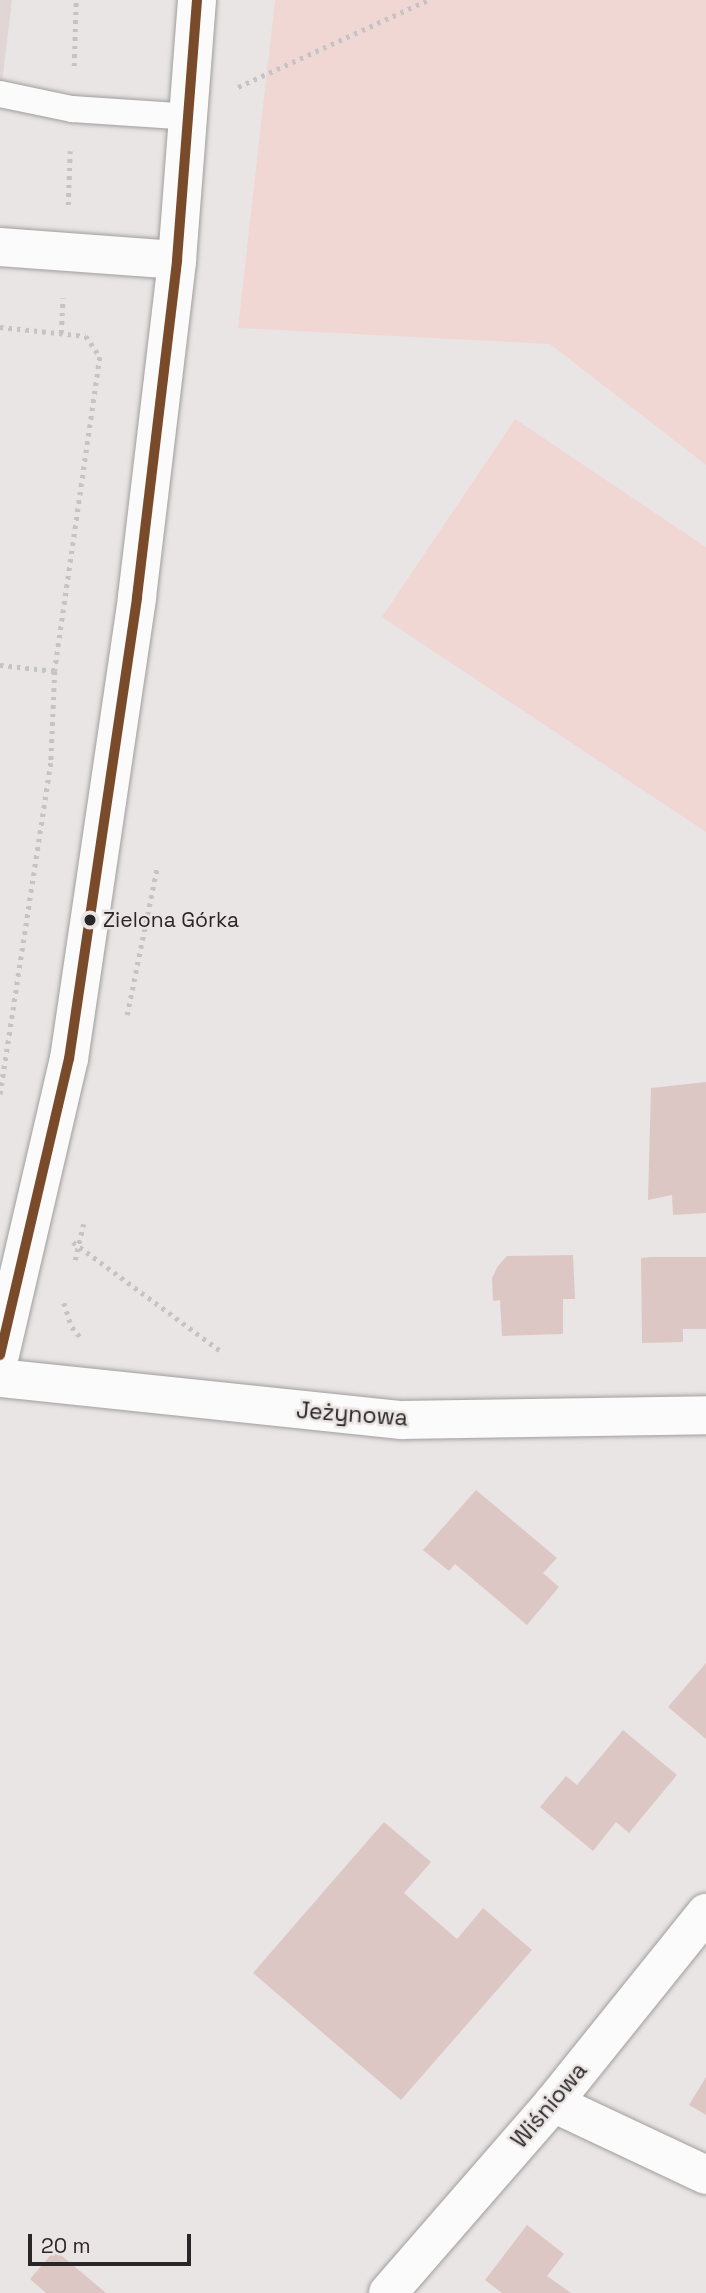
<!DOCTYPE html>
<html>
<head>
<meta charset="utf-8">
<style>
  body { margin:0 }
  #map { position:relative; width:706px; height:2293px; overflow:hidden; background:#e9e5e4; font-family:"Space Grotesk",sans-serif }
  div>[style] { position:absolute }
  .built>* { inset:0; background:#dfd6d5 }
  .green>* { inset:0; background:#f0d7d3 }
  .building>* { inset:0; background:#ddc7c4 }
  .path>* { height:4.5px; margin-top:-2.25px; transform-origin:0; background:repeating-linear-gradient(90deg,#c4c4c4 0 3.5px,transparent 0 8.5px) }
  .roads { filter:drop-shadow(0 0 2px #a09e9d) drop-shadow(0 0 2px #a09e9d) }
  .service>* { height:26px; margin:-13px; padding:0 13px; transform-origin:13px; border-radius:13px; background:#fcfbfb }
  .minor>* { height:38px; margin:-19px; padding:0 19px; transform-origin:19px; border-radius:19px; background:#fcfbfb }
  .tertiary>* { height:38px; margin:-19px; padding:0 19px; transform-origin:19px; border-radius:19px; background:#fcfbfb }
  .bus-1>* { height:10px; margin:-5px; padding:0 5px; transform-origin:5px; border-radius:5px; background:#7a4b2a }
  .dots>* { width:19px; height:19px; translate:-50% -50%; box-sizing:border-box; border:4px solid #eae4e3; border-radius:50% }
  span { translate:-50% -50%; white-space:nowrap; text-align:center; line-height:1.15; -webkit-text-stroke:5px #eae4e3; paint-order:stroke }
  .bus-label { font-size:21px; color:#282626 }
  .left { translate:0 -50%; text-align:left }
  .street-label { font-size:23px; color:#282626 }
  .scale { position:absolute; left:28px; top:2234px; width:163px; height:32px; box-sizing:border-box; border:4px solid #282626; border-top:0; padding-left:9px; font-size:21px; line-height:24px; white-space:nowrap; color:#282626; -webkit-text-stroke:5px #eae4e3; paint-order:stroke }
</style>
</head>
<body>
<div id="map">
  <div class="built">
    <div style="clip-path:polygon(0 0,12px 0,0 99px)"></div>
  </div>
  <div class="green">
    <div style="clip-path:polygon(275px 0,706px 0,706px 465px,550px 344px,238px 328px)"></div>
    <div style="clip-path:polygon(515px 419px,706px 547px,706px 832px,382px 617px)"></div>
  </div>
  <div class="building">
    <div style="clip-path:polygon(706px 1082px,706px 1213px,673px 1215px,672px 1195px,648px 1200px,651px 1088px)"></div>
    <div style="clip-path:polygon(573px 1255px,575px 1299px,563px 1299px,563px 1334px,502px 1336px,500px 1300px,493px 1301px,492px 1278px,498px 1266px,507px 1256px)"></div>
    <div style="clip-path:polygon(651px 1257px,706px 1257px,706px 1329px,683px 1329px,683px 1342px,642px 1343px,641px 1258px)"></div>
    <div style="clip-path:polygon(476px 1490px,557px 1558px,543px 1573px,559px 1587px,527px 1625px,455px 1564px,449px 1571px,423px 1550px)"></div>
    <div style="clip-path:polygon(706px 1663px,706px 1739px,668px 1707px)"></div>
    <div style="clip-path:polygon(623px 1730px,677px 1775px,629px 1833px,616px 1822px,593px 1851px,540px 1807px,566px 1776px,577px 1785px)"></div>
    <div style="clip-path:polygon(384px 1822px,431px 1862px,404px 1893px,457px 1939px,483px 1908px,532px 1950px,401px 2100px,253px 1973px)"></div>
    <div style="clip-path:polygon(706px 2077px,706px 2115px,689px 2105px)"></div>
    <div style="clip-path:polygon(527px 2225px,564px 2254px,547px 2276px,571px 2293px,502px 2293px,485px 2280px)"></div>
    <div style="clip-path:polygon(55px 2250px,106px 2293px,46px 2293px,30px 2279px)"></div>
  </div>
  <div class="path">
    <div style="left:74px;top:66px;width:66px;rotate:-88.3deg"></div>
    <div style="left:238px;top:87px;width:209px;rotate:-24.6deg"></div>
    <div style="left:68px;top:205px;width:54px;rotate:-87.9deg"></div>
    <div style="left:0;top:327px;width:86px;rotate:6deg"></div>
    <div style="left:86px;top:336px;width:25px;rotate:56deg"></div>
    <div style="left:100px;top:357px;width:317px;rotate:98.2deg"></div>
    <div style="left:61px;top:333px;width:35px;rotate:-87deg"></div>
    <div style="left:0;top:665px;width:55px;rotate:6.2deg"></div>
    <div style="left:55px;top:671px;width:92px;rotate:92.5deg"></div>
    <div style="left:51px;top:763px;width:338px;rotate:98.7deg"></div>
    <div style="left:127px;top:1015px;width:150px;rotate:-78.5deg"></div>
    <div style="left:73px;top:1242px;width:184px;rotate:36.4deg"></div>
    <div style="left:75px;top:1260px;width:37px;rotate:-77deg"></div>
    <div style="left:64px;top:1303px;width:25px;rotate:72deg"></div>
    <div style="left:72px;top:1327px;width:16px;rotate:50deg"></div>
  </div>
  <div class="roads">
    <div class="service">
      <div style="left:0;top:94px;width:74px;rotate:11.8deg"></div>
      <div style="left:72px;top:109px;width:105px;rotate:3.8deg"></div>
    </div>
    <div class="minor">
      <div style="left:0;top:247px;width:177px;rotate:4.2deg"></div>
      <div style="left:0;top:1378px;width:404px;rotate:6deg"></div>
      <div style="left:402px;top:1420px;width:304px;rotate:-0.9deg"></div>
      <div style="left:553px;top:2103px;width:169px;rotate:25.2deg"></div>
      <div style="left:388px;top:2293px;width:252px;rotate:-49deg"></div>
      <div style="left:553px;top:2103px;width:244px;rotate:-51.2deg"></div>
    </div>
    <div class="tertiary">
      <div style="left:0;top:1355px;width:304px;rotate:-76.9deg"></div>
      <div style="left:69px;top:1059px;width:467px;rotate:-81.6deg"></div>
      <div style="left:137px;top:597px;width:339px;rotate:-83.2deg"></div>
      <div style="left:177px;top:260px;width:261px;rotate:-85.6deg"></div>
    </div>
  </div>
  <div class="bus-1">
    <div style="left:0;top:1355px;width:304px;rotate:-76.9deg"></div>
    <div style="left:69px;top:1059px;width:467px;rotate:-81.6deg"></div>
    <div style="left:137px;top:597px;width:339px;rotate:-83.2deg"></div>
    <div style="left:177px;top:260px;width:261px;rotate:-85.6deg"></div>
  </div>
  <div class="dots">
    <div style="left:90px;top:920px;background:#282626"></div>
  </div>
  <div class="bus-label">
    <span class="left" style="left:103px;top:920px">Zielona Górka</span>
  </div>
  <div class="street-label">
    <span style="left:352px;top:1414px;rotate:4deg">Jeżynowa</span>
    <span style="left:549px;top:2105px;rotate:-50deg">Wiśniowa</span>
  </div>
  <div class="scale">20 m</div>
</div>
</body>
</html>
